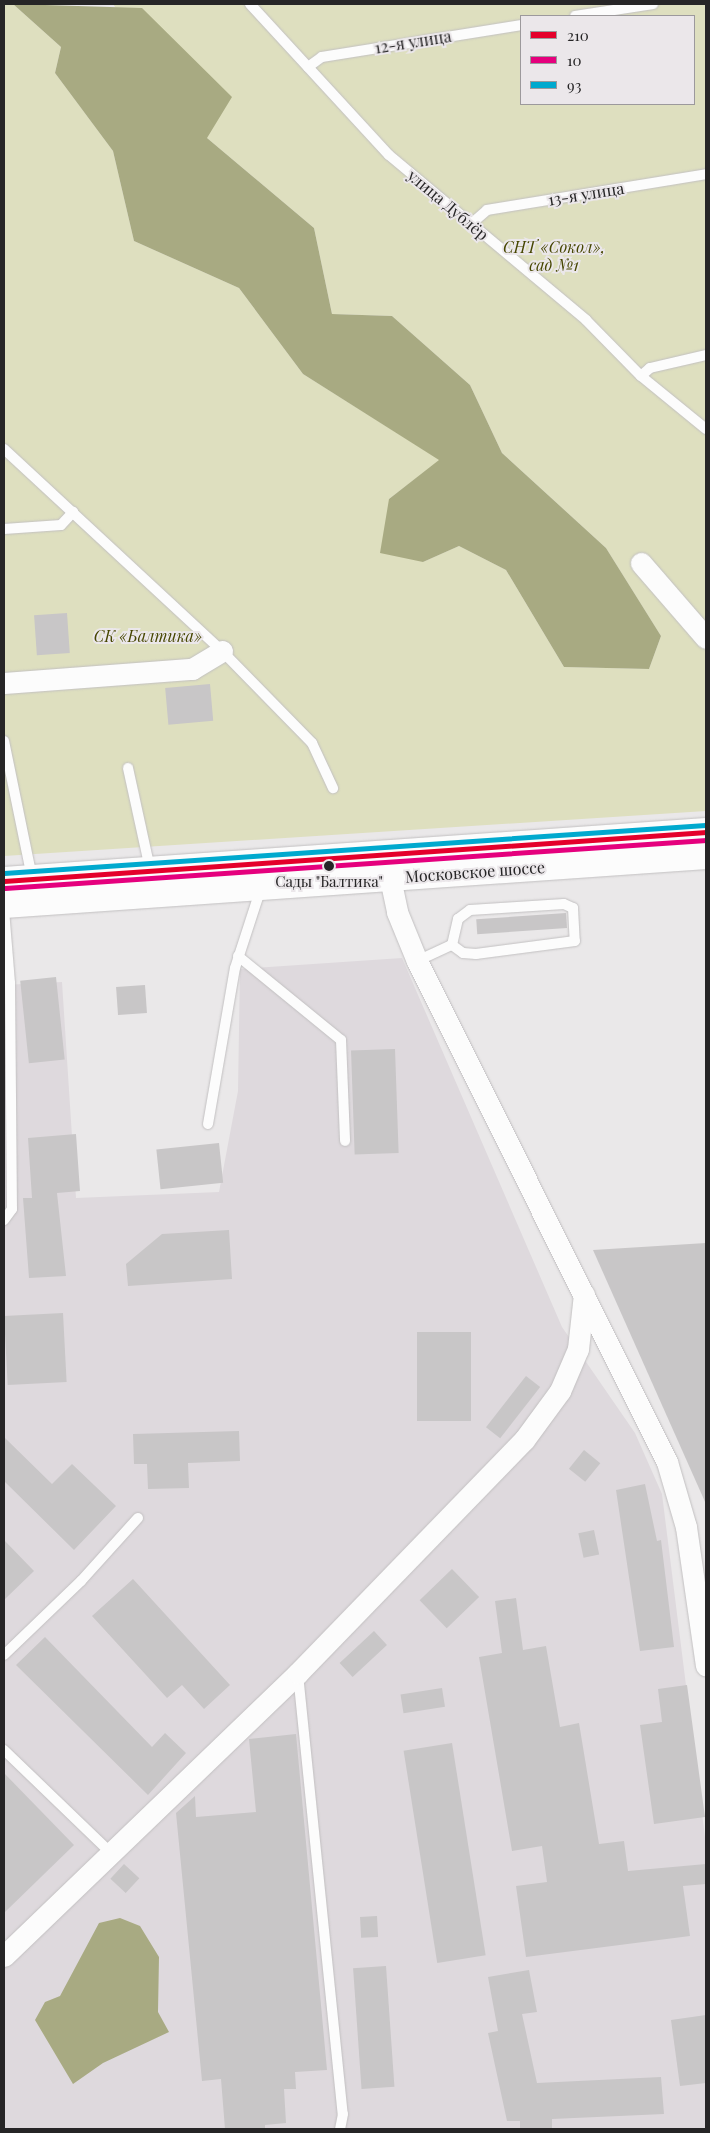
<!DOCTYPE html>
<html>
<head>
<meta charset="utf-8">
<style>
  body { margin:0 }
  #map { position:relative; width:710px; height:2133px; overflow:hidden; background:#eae8e9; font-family:"Playfair Display",serif }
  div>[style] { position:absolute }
  .built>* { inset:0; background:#ded9dd }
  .green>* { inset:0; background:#dedfbf }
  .water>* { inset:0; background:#a8aa82 }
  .building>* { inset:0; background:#c8c6c7; transform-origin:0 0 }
  .roads { filter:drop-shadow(0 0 1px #c2c0c1) drop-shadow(0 0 1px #c2c0c1) }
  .lane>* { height:10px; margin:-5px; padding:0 5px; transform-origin:5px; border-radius:5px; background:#fcfcfc }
  .street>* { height:21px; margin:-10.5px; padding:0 10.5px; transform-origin:10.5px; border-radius:10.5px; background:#fcfcfc }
  .primary>* { height:28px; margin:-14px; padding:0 14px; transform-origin:14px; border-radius:14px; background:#fcfcfc }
  .bus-1>* { height:5px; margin:-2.5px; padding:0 2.5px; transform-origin:2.5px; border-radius:2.5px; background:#e4002b }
  .bus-2>* { height:5px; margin:-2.5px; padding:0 2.5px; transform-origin:2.5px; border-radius:2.5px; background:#e5007d }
  .bus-3>* { height:5px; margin:-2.5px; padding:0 2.5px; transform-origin:2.5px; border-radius:2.5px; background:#00a9ce }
  .dots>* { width:14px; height:14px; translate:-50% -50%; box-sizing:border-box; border:2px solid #ebe7ea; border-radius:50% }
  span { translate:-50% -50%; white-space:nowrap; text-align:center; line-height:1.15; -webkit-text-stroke:4px #ebe7ea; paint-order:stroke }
  .bus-label { font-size:15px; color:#262526 }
  .street-label { font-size:16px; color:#262526 }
  .park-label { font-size:16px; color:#464600; font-style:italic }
  .frame { position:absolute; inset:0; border:5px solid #262526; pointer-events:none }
  .legend { position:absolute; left:520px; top:15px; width:175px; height:90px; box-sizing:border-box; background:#ebe7ea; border:1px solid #9c999c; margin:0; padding:6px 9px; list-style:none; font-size:15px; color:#262526 }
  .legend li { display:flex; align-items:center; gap:10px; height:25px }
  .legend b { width:25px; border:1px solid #9c999c }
</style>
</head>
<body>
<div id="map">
  <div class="built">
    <div style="clip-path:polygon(402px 958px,562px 1327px,635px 1433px,662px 1494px,706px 1845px,706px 2129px,4px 2129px,4px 985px,62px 982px,76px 1198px,219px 1192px,238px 1091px,240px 969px)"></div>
  </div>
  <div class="green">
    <div style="clip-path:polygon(evenodd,4px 4px,13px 4px,61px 47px,55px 73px,113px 151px,134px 241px,239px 288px,303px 374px,440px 460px,389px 499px,423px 562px,459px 546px,506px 570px,564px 667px,649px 669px,661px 636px,606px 548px,502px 453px,470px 385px,392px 316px,332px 314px,314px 228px,207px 138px,113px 4px,706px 4px,706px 811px,4px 856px,4px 4px,521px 16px,694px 16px,694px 104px,521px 104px,521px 16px)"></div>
  </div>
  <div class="water">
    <div style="clip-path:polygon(13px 4px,142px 8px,232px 97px,207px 138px,314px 228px,332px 314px,392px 316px,470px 385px,502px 453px,606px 548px,661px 636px,649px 669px,564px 667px,506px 570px,459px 546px,423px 562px,380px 553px,389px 499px,439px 460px,303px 374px,239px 288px,134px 241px,113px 151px,55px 73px,61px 47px)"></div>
    <div style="clip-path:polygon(120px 1918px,140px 1926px,159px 1957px,158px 2012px,169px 2032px,103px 2063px,73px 2084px,35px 2020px,45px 2002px,60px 1996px,99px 1923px)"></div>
  </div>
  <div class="building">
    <div style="left:67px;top:613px;width:40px;height:33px;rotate:86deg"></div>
    <div style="left:210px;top:684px;width:37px;height:45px;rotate:85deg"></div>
    <div style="left:566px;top:913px;width:15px;height:90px;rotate:86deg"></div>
    <div style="left:56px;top:977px;width:83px;height:36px;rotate:84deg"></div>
    <div style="left:145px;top:985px;width:28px;height:29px;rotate:86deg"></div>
    <div style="left:395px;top:1049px;width:104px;height:44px;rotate:88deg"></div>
    <div style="clip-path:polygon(76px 1134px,80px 1191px,57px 1193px,66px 1276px,29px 1278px,23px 1198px,32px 1198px,28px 1138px)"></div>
    <div style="left:219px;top:1143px;width:40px;height:63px;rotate:84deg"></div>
    <div style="clip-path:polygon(229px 1230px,232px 1279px,128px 1286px,126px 1264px,162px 1234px)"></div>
    <div style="clip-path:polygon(706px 1243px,706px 1504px,593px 1250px)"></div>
    <div style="left:63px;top:1313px;width:69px;height:59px;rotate:87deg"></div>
    <div style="left:417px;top:1332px;width:54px;height:89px"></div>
    <div style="left:526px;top:1376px;width:18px;height:65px;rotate:38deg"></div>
    <div style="clip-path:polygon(239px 1431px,240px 1461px,188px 1463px,189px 1488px,148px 1489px,147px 1464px,134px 1464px,133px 1434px)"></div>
    <div style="clip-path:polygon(4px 1437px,52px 1484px,72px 1464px,116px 1506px,74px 1550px,4px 1481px)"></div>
    <div style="left:584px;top:1450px;width:21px;height:24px;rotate:39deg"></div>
    <div style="clip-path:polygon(645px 1484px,657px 1541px,661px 1540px,674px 1647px,640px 1651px,616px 1490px)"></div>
    <div style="left:594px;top:1530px;width:25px;height:16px;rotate:78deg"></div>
    <div style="clip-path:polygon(4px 1540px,34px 1571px,4px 1600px)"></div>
    <div style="left:452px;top:1569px;width:39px;height:45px;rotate:46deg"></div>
    <div style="clip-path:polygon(133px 1579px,230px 1685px,204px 1709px,182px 1685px,167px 1698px,92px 1616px)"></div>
    <div style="clip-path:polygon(516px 1598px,523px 1650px,546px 1646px,560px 1727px,579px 1723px,599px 1844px,624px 1841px,628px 1871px,706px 1864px,706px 1884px,683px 1886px,690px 1936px,526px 1957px,516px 1886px,547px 1882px,542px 1846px,512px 1851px,479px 1657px,502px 1653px,495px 1601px)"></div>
    <div style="left:374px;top:1631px;width:19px;height:47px;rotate:47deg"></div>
    <div style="clip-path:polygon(45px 1637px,152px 1747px,165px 1733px,186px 1753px,148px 1795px,16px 1665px)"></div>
    <div style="clip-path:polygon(687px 1685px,705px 1817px,654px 1824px,640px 1725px,662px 1722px,658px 1689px)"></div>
    <div style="left:442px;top:1688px;width:19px;height:42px;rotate:81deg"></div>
    <div style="clip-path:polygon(296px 1734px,327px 2070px,295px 2072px,296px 2089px,284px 2089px,286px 2123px,265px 2125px,265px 2129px,225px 2129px,221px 2079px,202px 2081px,176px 1813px,195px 1796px,196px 1817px,256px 1812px,249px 1739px)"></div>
    <div style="left:452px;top:1743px;width:215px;height:49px;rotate:81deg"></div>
    <div style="clip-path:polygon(4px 1773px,74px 1845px,4px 1913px)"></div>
    <div style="left:124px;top:1864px;width:21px;height:20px;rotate:43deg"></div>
    <div style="left:377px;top:1916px;width:21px;height:17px;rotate:87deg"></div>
    <div style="left:386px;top:1966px;width:121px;height:33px;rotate:86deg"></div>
    <div style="clip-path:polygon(529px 1970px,537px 2012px,522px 2014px,537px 2083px,661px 2077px,664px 2114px,552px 2119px,552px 2129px,520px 2129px,520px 2121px,507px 2121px,488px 2033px,498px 2031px,488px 1977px)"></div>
    <div style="clip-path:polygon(706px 2015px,706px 2083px,680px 2086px,671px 2020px)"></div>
  </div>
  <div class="roads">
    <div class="lane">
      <div style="left:250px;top:4px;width:205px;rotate:47.4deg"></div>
      <div style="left:389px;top:155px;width:257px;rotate:39.9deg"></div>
      <div style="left:586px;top:320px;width:78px;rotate:45.5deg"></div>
      <div style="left:641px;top:376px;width:84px;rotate:39.2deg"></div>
      <div style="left:575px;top:16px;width:79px;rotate:-8.7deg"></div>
      <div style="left:308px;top:67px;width:17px;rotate:-36deg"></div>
      <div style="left:322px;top:57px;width:202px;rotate:-9.1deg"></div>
      <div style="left:471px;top:224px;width:21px;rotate:-41deg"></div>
      <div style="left:487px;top:210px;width:222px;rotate:-9.3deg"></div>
      <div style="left:641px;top:376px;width:12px;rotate:-42deg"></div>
      <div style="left:650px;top:368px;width:57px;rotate:-13.1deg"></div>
      <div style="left:4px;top:449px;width:297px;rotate:42.8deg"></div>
      <div style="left:222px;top:651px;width:129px;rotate:45.6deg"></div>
      <div style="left:312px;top:743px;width:50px;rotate:65deg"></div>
      <div style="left:4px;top:529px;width:57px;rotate:-4deg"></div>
      <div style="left:61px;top:525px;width:18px;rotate:-47deg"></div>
      <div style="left:4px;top:741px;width:139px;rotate:78.4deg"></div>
      <div style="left:128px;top:768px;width:103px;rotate:77.7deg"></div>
      <div style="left:564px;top:904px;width:10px;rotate:24deg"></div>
      <div style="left:573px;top:908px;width:33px;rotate:87deg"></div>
      <div style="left:575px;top:941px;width:100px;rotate:172.5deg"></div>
      <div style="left:476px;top:954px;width:13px;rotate:-176deg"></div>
      <div style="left:463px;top:953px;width:14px;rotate:-144deg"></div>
      <div style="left:452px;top:945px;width:27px;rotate:-77deg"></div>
      <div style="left:458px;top:919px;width:15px;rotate:-37deg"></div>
      <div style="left:470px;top:910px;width:94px;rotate:-3.7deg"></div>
      <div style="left:4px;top:910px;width:73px;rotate:85.3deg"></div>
      <div style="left:10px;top:983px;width:226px;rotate:89.5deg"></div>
      <div style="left:12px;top:1209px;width:14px;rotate:126deg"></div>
      <div style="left:238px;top:956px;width:133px;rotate:39.2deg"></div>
      <div style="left:341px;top:1040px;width:101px;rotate:87.7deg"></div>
      <div style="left:417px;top:961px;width:38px;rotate:-25deg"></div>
      <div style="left:208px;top:1124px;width:158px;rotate:-80.2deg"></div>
      <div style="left:235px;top:968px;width:84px;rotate:-72deg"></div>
      <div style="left:4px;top:1655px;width:107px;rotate:-43.9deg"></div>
      <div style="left:81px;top:1581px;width:85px;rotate:-47.9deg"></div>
      <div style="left:298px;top:1674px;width:442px;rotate:84.2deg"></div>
      <div style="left:343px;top:2114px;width:15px;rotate:101deg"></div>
      <div style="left:4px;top:1750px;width:149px;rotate:43.9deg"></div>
    </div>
    <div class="street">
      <div style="left:641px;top:563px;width:99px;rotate:49.1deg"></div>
      <div style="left:4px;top:683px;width:189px;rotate:-4.3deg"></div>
      <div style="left:192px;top:669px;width:35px;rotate:-31deg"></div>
      <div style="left:390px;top:878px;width:35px;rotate:78deg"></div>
      <div style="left:397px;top:912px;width:53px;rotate:67.8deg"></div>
      <div style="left:417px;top:961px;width:560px;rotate:63.48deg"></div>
      <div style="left:667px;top:1462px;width:68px;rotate:73.7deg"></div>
      <div style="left:686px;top:1527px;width:140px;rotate:81.8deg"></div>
      <div style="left:4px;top:1956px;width:408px;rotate:-43.9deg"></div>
      <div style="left:298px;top:1673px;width:325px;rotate:-45.9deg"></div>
      <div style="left:524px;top:1440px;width:61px;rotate:-53.7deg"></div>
      <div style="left:560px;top:1391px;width:46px;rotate:-66.8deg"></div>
      <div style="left:578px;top:1349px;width:55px;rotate:-83.8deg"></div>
    </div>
    <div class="primary">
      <div style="left:4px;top:881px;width:704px;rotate:-3.99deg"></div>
      <div style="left:4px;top:904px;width:704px;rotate:-3.99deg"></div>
    </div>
  </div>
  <div class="bus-1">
    <div style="left:4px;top:881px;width:704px;rotate:-3.99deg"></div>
  </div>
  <div class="bus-2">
    <div style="left:5px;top:888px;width:703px;rotate:-3.92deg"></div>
  </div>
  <div class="bus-3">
    <div style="left:4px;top:873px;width:703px;rotate:-3.92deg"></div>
  </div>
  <div class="dots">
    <div style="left:329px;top:866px;background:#262526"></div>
  </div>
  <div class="bus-label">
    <span style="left:329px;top:882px">Сады "Балтика"</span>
  </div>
  <div class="street-label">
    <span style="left:413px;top:42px;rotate:-9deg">12-я улица</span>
    <span style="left:586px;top:194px;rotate:-9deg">13-я улица</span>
    <span style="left:448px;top:205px;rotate:40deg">улица Дублёр</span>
    <span style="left:475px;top:872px;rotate:-4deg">Московское шоссе</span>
  </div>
  <div class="park-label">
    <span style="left:554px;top:256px">СНТ «Сокол»,<br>сад №1</span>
    <span style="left:148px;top:636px">СК «Балтика»</span>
  </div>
  <div class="frame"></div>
  <ul class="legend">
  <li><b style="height:6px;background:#e4002b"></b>210</li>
  <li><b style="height:6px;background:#e5007d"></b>10</li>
  <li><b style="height:6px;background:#00a9ce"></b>93</li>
  </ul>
</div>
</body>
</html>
